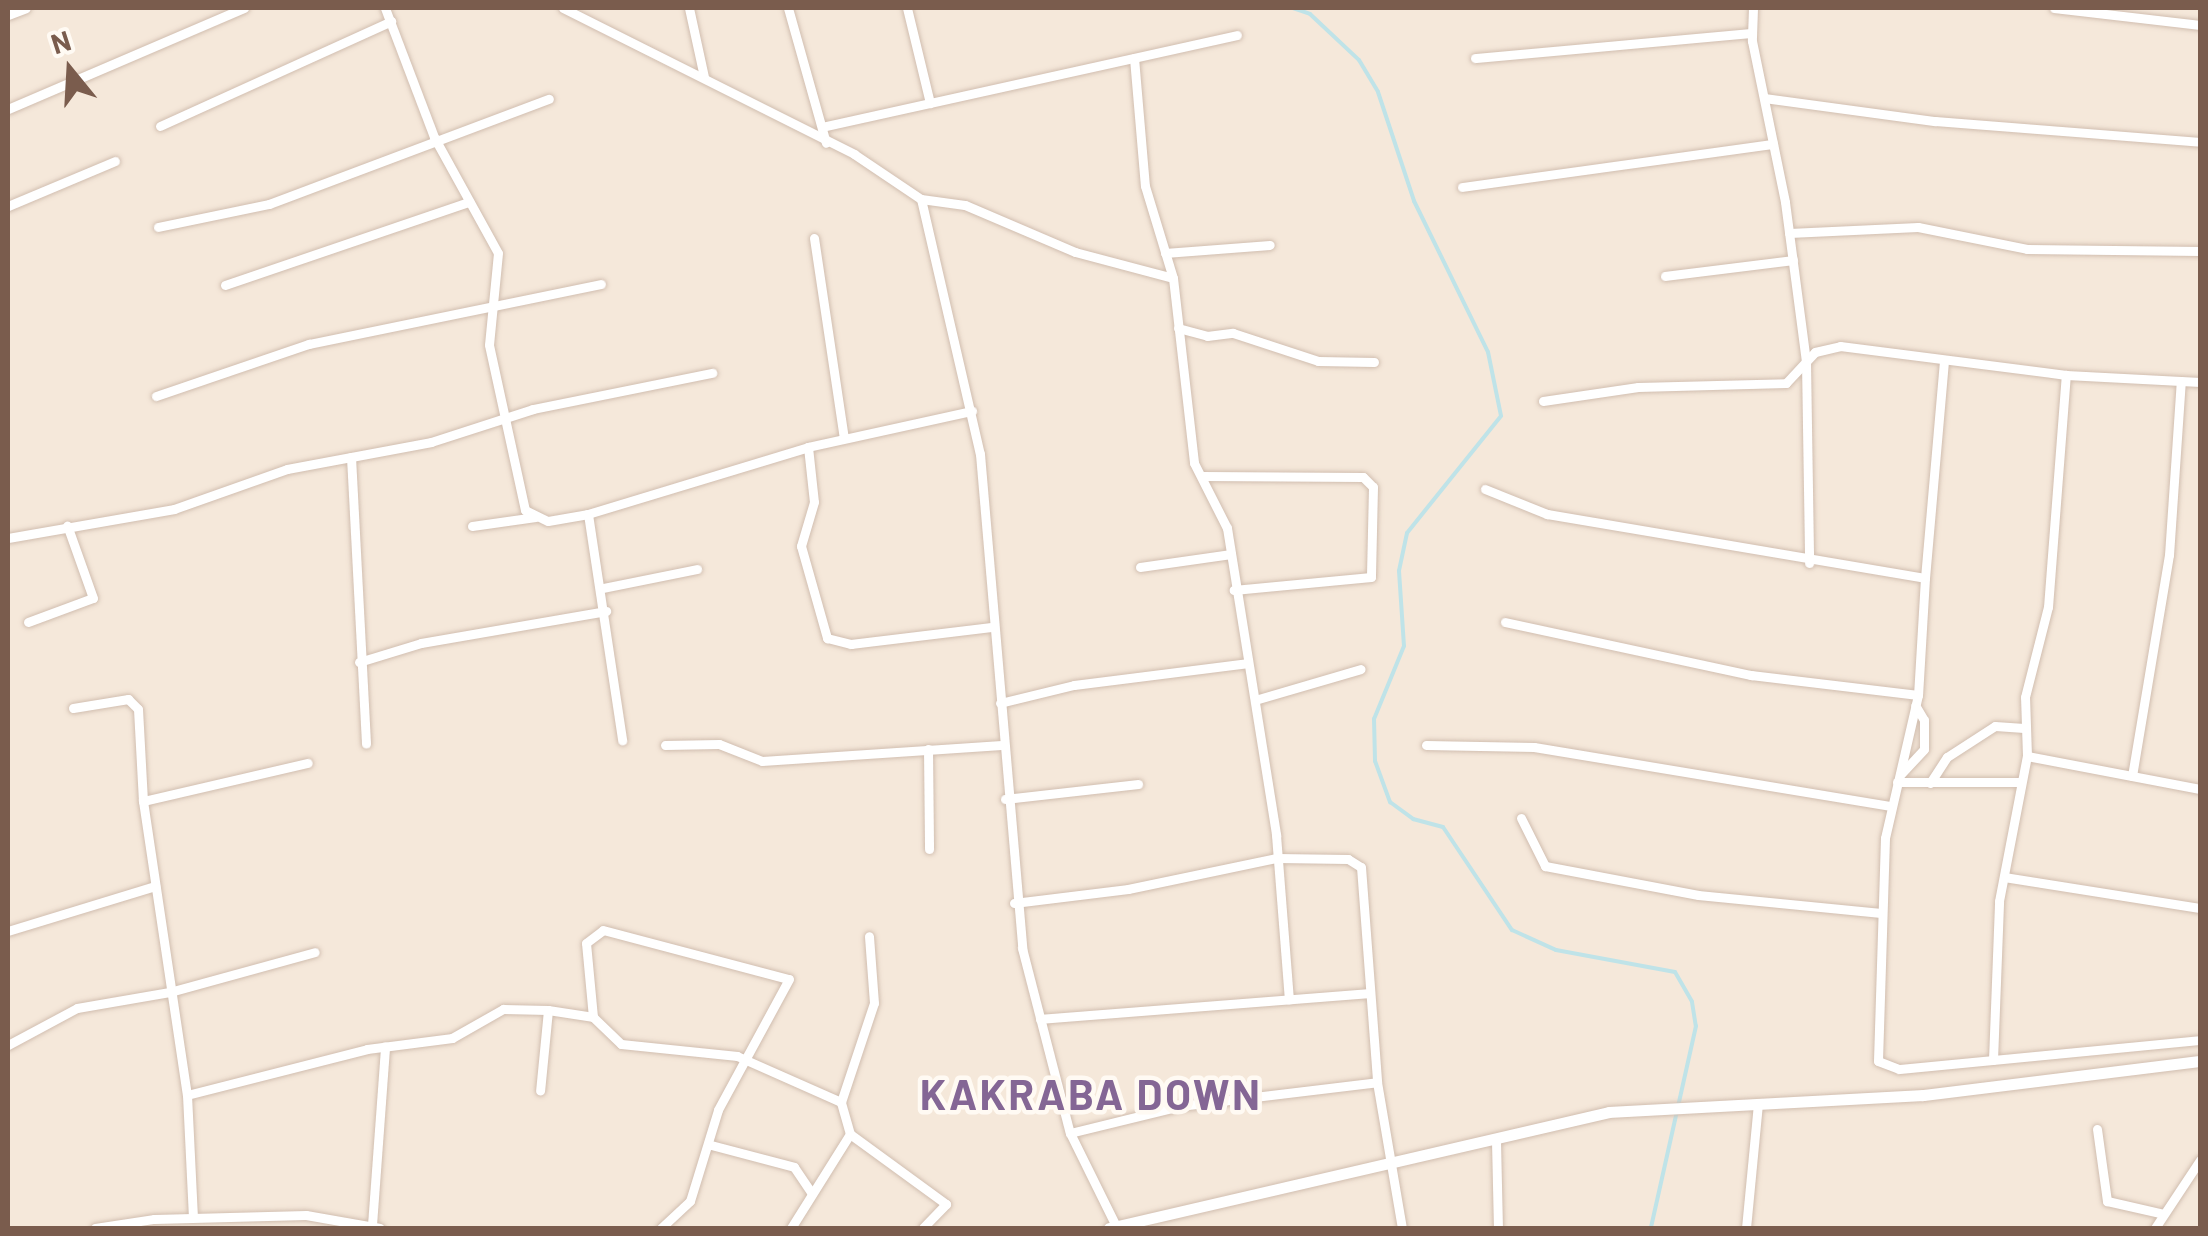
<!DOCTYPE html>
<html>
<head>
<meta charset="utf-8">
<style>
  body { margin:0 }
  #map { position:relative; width:2208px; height:1236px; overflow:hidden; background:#fdf6ec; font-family:Barlow,sans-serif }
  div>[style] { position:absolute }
  .residential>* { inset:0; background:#f5e8da; transform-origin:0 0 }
  .stream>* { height:4px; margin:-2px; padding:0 2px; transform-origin:2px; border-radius:2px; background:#bfe3e8 }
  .roads { filter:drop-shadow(0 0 2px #d1beb0) drop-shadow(0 0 2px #d1beb0) }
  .minor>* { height:9px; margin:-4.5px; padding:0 4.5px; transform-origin:4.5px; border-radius:4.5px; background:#fff }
  .tertiary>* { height:11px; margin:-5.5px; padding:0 5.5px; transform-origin:5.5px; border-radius:5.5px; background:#fff }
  span { translate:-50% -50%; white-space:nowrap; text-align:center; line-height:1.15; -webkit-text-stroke:9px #fffaf3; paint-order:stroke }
  .district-label { font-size:42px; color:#846695; font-weight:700; letter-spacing:2.5px }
  .frame { position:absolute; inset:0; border:10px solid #7a5c4d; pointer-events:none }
  .north { position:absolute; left:20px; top:20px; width:100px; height:100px; -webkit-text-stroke:8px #fffaf3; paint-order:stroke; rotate:342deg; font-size:28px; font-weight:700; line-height:40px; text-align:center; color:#7a5c4d }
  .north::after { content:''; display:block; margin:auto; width:35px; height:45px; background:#7a5c4d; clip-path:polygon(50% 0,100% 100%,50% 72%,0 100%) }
</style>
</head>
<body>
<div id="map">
  <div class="residential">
    <div style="left:8px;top:8px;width:2192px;height:1220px"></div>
  </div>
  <div class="stream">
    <div style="left:1293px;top:8px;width:18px;rotate:19deg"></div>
    <div style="left:1310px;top:14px;width:67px;rotate:43.2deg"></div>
    <div style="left:1359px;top:60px;width:37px;rotate:59deg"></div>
    <div style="left:1378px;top:92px;width:115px;rotate:71.7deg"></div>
    <div style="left:1414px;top:201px;width:168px;rotate:63.9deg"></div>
    <div style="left:1488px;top:352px;width:65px;rotate:78.5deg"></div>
    <div style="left:1501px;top:416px;width:150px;rotate:128.8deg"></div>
    <div style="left:1407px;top:533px;width:39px;rotate:102deg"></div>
    <div style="left:1399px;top:571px;width:75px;rotate:86.2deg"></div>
    <div style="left:1404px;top:646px;width:79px;rotate:112.3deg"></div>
    <div style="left:1374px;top:719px;width:42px;rotate:88.6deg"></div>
    <div style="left:1375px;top:761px;width:44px;rotate:69.9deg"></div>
    <div style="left:1390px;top:802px;width:29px;rotate:36deg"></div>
    <div style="left:1413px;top:819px;width:31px;rotate:15deg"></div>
    <div style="left:1443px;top:827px;width:124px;rotate:56.2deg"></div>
    <div style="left:1512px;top:930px;width:48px;rotate:24.4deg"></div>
    <div style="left:1556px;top:950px;width:121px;rotate:10.5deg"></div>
    <div style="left:1675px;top:972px;width:34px;rotate:60deg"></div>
    <div style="left:1692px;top:1002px;width:24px;rotate:81deg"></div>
    <div style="left:1696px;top:1026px;width:207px;rotate:102.6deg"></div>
  </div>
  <div class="roads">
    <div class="minor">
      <div style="left:385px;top:8px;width:138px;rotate:69.2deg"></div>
      <div style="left:434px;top:137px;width:132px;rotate:61.1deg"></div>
      <div style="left:498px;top:253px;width:92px;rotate:95.6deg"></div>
      <div style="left:489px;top:345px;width:169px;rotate:77.7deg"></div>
      <div style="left:525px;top:510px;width:25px;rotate:26deg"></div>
      <div style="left:548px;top:521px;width:41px;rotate:-9.9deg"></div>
      <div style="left:588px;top:514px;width:229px;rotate:81.4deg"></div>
      <div style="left:563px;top:8px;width:326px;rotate:26.6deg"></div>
      <div style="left:854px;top:154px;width:81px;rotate:33.9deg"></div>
      <div style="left:921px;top:199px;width:262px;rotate:77deg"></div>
      <div style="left:980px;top:454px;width:496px;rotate:85.1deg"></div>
      <div style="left:1022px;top:948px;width:191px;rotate:75.5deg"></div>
      <div style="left:1070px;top:1133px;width:106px;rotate:63.7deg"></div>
      <div style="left:689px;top:8px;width:71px;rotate:77.7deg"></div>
      <div style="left:788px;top:8px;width:140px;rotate:74.3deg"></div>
      <div style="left:907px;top:8px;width:98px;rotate:76.4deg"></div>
      <div style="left:1753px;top:8px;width:33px;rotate:92deg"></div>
      <div style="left:1752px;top:41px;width:164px;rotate:78.4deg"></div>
      <div style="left:1785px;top:202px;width:161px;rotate:82.5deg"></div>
      <div style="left:1806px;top:362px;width:201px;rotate:89.1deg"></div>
      <div style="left:2054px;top:8px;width:147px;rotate:6.6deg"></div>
      <div style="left:8px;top:15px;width:19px;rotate:-21deg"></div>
      <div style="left:1134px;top:58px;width:128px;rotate:85.1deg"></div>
      <div style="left:1145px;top:186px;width:96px;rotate:73.1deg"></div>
      <div style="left:1173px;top:278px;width:186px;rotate:83.5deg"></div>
      <div style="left:1194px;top:463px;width:73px;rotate:63.1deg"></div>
      <div style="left:1227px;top:528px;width:311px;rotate:80.9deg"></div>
      <div style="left:1276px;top:835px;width:165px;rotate:85.5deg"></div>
      <div style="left:1475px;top:58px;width:278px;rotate:-5.2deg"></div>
      <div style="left:1764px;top:98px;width:173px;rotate:7.7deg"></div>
      <div style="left:1935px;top:121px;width:266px;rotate:4.5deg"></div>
      <div style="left:8px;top:109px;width:257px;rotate:-23.2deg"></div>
      <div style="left:160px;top:126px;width:254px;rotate:-24.4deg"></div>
      <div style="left:822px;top:127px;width:425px;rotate:-12.5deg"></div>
      <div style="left:1462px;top:187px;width:314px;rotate:-7.9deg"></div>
      <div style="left:921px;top:199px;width:44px;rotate:7.8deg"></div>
      <div style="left:965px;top:205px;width:120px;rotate:23.1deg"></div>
      <div style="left:1075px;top:252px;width:101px;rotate:14.9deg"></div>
      <div style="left:8px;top:206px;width:116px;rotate:-22.8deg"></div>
      <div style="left:158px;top:227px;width:113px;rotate:-11.7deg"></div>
      <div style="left:269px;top:204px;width:299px;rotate:-20.6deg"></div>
      <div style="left:1789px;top:233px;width:129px;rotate:-2.7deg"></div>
      <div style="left:1918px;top:227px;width:111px;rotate:11.4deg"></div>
      <div style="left:2027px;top:249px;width:173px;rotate:0.7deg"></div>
      <div style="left:814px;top:238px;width:202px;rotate:81.5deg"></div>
      <div style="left:1165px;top:253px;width:105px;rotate:-4.4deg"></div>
      <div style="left:1665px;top:276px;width:129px;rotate:-7.1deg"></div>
      <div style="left:225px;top:285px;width:258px;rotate:-18.8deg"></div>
      <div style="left:1178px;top:328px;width:30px;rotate:15deg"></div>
      <div style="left:1207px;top:336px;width:26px;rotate:-7deg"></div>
      <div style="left:1233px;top:333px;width:89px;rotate:18.2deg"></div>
      <div style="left:1318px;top:361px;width:56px;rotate:1deg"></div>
      <div style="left:156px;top:396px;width:162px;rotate:-18.8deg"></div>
      <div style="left:309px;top:344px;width:298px;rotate:-11.6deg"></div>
      <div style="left:1543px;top:401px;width:96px;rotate:-8.4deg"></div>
      <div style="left:1638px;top:387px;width:148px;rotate:-1.5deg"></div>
      <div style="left:1786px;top:383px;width:42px;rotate:-46.9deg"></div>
      <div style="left:1815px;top:352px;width:26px;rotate:-13deg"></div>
      <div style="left:1840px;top:346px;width:228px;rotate:7.3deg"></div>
      <div style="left:2066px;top:375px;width:115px;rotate:3deg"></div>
      <div style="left:808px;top:447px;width:55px;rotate:83.8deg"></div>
      <div style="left:814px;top:502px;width:46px;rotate:106.5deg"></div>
      <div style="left:801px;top:546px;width:96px;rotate:74.2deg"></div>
      <div style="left:827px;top:638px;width:25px;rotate:14deg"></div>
      <div style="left:851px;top:644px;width:141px;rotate:-6.9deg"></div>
      <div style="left:351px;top:457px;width:287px;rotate:87deg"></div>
      <div style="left:1202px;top:476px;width:161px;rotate:0.4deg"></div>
      <div style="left:1363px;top:477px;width:14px;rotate:45deg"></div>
      <div style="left:1373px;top:487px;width:90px;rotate:91.3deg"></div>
      <div style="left:1371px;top:577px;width:138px;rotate:174.6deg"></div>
      <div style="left:1485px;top:489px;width:67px;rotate:22deg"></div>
      <div style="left:1547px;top:514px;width:383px;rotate:9.6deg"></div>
      <div style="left:1925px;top:578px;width:218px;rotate:-85deg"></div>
      <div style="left:588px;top:514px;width:230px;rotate:-16.9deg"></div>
      <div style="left:808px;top:447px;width:168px;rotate:-12.4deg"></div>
      <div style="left:472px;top:526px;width:64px;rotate:-8.1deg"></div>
      <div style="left:8px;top:538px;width:169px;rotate:-9.9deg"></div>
      <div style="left:174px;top:509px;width:120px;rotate:-19.5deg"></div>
      <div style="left:287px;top:469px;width:147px;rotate:-10.6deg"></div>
      <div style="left:431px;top:442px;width:107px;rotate:-17.9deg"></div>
      <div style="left:533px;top:409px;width:183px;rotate:-11.4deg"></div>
      <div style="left:1140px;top:567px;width:92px;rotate:-8.1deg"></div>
      <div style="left:1925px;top:578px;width:117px;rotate:93.4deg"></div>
      <div style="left:1918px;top:695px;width:147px;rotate:103deg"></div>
      <div style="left:1885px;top:838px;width:223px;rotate:91.8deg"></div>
      <div style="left:1878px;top:1061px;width:22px;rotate:21deg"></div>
      <div style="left:1899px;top:1069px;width:302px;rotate:-5.5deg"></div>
      <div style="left:603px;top:588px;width:96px;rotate:-11.4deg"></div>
      <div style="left:28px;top:622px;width:69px;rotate:-20.3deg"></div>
      <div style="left:93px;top:598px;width:77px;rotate:-109.6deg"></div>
      <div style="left:1505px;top:622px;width:252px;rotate:12.2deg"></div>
      <div style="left:1751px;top:675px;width:168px;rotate:6.8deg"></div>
      <div style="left:359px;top:662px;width:65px;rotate:-17deg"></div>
      <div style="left:421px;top:643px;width:188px;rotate:-9.8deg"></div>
      <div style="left:1255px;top:700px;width:110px;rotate:-16.3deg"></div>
      <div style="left:1000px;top:703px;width:76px;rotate:-13.7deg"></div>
      <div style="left:1074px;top:685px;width:174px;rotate:-7.2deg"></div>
      <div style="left:73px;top:708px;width:56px;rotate:-9.3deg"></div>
      <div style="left:128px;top:699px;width:14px;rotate:45deg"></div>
      <div style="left:138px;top:709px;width:92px;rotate:86.9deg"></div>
      <div style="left:143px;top:801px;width:297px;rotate:81.5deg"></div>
      <div style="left:187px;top:1095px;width:122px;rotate:87.2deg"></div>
      <div style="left:665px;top:745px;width:54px;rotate:-1.1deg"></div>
      <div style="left:719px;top:744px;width:46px;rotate:21.6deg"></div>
      <div style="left:762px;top:761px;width:240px;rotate:-3.8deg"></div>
      <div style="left:1426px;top:745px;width:108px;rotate:1.1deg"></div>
      <div style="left:1534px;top:747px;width:362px;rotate:9.4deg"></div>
      <div style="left:928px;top:749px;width:100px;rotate:89.4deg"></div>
      <div style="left:2027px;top:756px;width:176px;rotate:10.8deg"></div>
      <div style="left:1900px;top:775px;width:35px;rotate:-47deg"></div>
      <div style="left:1924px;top:749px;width:29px;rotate:-90deg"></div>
      <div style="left:1924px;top:720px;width:17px;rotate:-121deg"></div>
      <div style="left:2132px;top:776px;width:224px;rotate:-80.5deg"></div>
      <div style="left:2169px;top:555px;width:174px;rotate:-86.1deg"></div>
      <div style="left:2181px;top:381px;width:19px;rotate:3deg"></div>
      <div style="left:1897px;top:782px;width:122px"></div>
      <div style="left:1930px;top:783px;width:31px;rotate:-57deg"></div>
      <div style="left:1947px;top:757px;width:57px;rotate:-32.9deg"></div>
      <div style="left:1995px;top:726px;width:29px;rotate:4deg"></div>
      <div style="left:1005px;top:799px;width:134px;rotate:-6.4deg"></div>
      <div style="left:143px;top:801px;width:169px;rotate:-13deg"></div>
      <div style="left:1521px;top:818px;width:54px;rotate:63.4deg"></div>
      <div style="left:1545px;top:866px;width:156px;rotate:10.7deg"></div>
      <div style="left:1698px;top:895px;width:184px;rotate:5.6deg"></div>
      <div style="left:2004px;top:877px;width:198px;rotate:9deg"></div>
      <div style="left:1014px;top:903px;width:115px;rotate:-7deg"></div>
      <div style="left:1128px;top:889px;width:152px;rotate:-11.8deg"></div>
      <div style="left:1277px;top:858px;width:71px;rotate:0.8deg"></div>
      <div style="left:1348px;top:859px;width:15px;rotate:32deg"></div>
      <div style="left:1361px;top:867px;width:216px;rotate:85.7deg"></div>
      <div style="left:1377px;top:1082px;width:148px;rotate:80.3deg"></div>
      <div style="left:8px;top:931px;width:154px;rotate:-17deg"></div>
      <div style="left:548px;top:1010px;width:46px;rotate:8.8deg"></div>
      <div style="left:593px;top:1017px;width:39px;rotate:44deg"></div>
      <div style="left:621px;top:1044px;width:117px;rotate:5.9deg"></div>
      <div style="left:737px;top:1056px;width:114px;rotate:23.9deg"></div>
      <div style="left:593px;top:1017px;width:74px;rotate:-95.4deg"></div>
      <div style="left:586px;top:943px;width:21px;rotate:-37deg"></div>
      <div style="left:603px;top:930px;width:192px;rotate:14.8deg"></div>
      <div style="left:789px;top:979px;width:149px;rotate:118.5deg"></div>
      <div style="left:718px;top:1110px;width:95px;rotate:107.1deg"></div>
      <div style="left:690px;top:1201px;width:40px;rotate:137deg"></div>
      <div style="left:1040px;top:1019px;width:330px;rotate:-4.5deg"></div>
      <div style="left:8px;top:1045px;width:78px;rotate:-28.2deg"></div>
      <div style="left:77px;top:1008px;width:94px;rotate:-9.8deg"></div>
      <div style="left:170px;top:992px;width:150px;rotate:-15.4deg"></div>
      <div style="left:1993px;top:1060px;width:159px;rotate:-87.8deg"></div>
      <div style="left:1999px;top:901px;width:148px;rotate:-79.1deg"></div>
      <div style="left:2027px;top:756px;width:59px;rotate:-91.9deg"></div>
      <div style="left:2025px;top:697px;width:93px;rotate:-75.7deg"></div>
      <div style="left:2048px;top:607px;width:233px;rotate:-85.6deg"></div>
      <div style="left:187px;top:1095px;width:186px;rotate:-14.3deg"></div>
      <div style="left:367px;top:1049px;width:86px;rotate:-7.4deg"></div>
      <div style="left:452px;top:1038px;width:59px;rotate:-29.6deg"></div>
      <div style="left:503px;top:1009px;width:45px;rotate:1.3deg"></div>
      <div style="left:548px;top:1010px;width:81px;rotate:95.6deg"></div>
      <div style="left:2097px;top:1129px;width:73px;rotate:82.1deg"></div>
      <div style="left:2107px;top:1201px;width:58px;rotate:12.8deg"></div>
      <div style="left:1070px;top:1133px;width:113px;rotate:-13.8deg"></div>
      <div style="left:1180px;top:1106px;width:198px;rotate:-6.9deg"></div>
      <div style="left:850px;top:1134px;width:33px;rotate:-106deg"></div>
      <div style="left:841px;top:1102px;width:104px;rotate:-71.6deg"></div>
      <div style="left:874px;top:1003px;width:67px;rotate:-94.3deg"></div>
      <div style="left:1496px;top:1141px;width:87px;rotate:88.7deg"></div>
      <div style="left:711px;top:1145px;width:86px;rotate:14.8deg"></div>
      <div style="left:794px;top:1167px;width:32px;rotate:56deg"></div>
      <div style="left:372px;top:1225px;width:179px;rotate:-85.8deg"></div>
      <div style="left:95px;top:1228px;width:60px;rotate:-8.7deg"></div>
      <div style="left:154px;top:1219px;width:152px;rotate:-1.5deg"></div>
      <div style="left:306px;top:1215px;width:75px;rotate:10deg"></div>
      <div style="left:791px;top:1228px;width:111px;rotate:-57.9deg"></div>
      <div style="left:850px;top:1134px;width:119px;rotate:36.1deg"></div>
      <div style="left:946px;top:1204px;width:33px;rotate:134deg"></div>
      <div style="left:1746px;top:1228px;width:125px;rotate:-84.5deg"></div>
      <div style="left:2155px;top:1228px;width:82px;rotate:-56.5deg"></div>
    </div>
    <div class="tertiary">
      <div style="left:1109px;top:1228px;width:513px;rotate:-13.06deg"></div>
      <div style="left:1609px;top:1112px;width:314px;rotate:-3.1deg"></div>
      <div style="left:1923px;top:1095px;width:279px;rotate:-7deg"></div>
    </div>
  </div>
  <div class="district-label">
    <span style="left:1091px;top:1093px">KAKRABA DOWN</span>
  </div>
  <div class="frame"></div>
  <div class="north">N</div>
</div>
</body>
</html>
